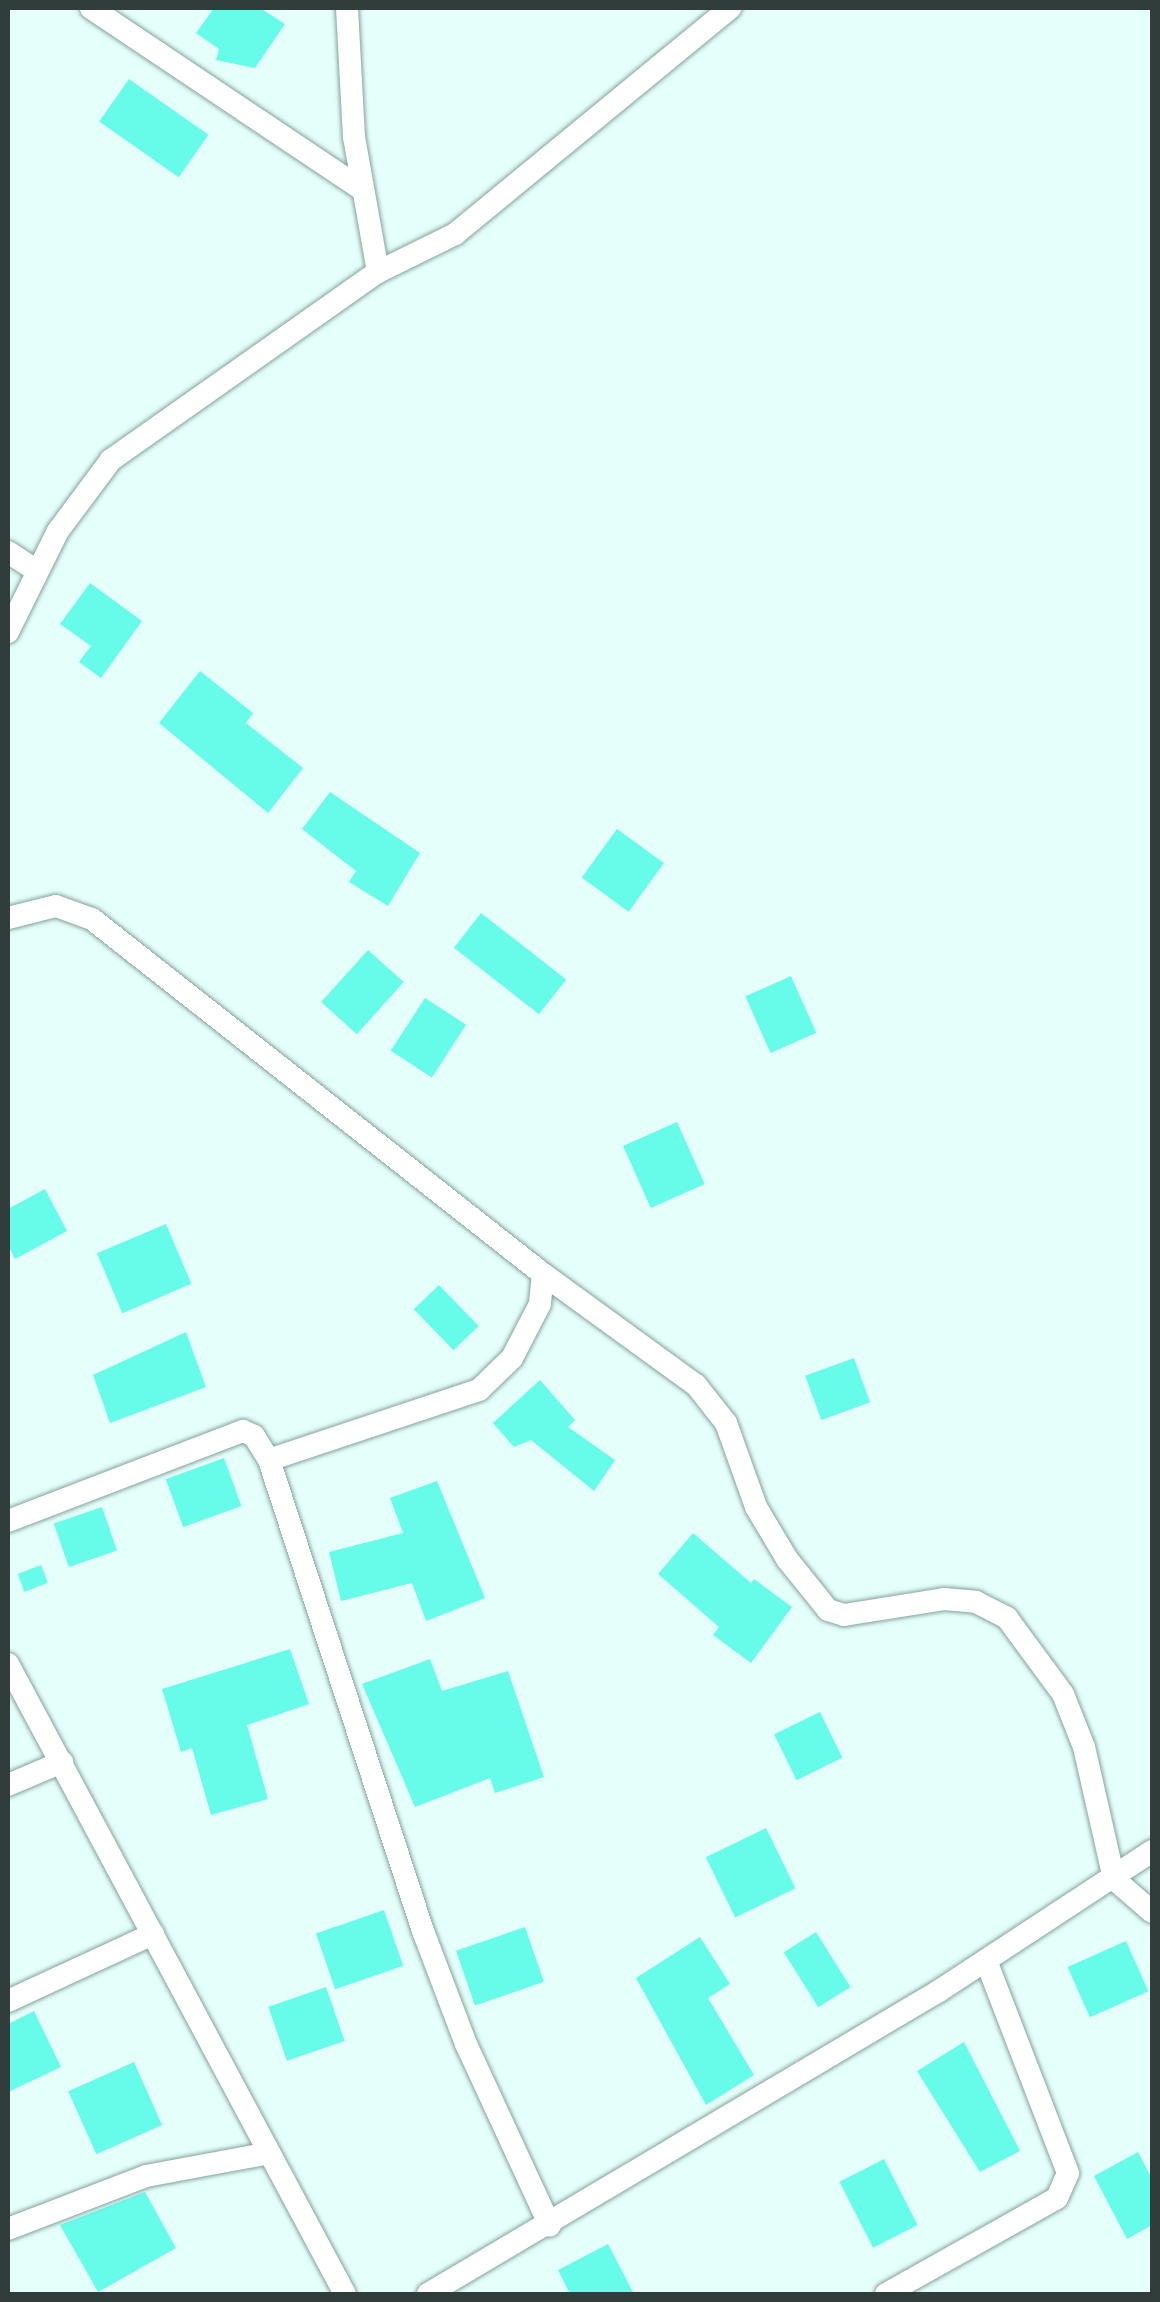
<!DOCTYPE html>
<html>
<head>
<meta charset="utf-8">
<style>
  body { margin:0 }
  #map { position:relative; width:1160px; height:2302px; overflow:hidden; background:#e5fffa; font-family:Literata,serif }
  div>[style] { position:absolute }
  .building>* { inset:0; background:#67fbea; transform-origin:0 0 }
  .roads { filter:drop-shadow(0 0 2px #84a29d) drop-shadow(0 0 2px #84a29d) }
  .street>* { height:22px; margin:-11px; padding:0 11px; transform-origin:11px; border-radius:11px; background:#fff }
  span { translate:-50% -50%; white-space:nowrap; text-align:center; line-height:1.15; -webkit-text-stroke:8px #e5fffa; paint-order:stroke }
  .frame { position:absolute; inset:0; border:10px solid #303d3b; pointer-events:none }
</style>
</head>
<body>
<div id="map">
  <div class="building">
    <div style="clip-path:polygon(214px 8px,260px 8px,285px 24px,255px 68px,216px 60px,219px 49px,196px 33px)"></div>
    <div style="left:129px;top:79px;width:97px;height:52px;rotate:35deg"></div>
    <div style="clip-path:polygon(90px 583px,142px 621px,101px 678px,79px 662px,91px 646px,60px 624px)"></div>
    <div style="clip-path:polygon(200px 671px,253px 713px,246px 723px,303px 768px,268px 813px,159px 723px)"></div>
    <div style="clip-path:polygon(330px 792px,420px 853px,388px 906px,349px 882px,356px 871px,302px 829px)"></div>
    <div style="left:617px;top:829px;width:58px;height:60px;rotate:36deg"></div>
    <div style="left:481px;top:913px;width:108px;height:44px;rotate:38deg"></div>
    <div style="left:368px;top:950px;width:48px;height:70px;rotate:42deg"></div>
    <div style="left:791px;top:976px;width:62px;height:50px;rotate:66deg"></div>
    <div style="left:425px;top:998px;width:49px;height:63px;rotate:33deg"></div>
    <div style="left:677px;top:1122px;width:68px;height:59px;rotate:66deg"></div>
    <div style="clip-path:polygon(45px 1189px,67px 1231px,15px 1259px,8px 1245px,8px 1209px)"></div>
    <div style="left:166px;top:1224px;width:65px;height:75px;rotate:67deg"></div>
    <div style="left:439px;top:1285px;width:57px;height:35px;rotate:46deg"></div>
    <div style="clip-path:polygon(186px 1332px,206px 1387px,110px 1423px,93px 1375px)"></div>
    <div style="left:854px;top:1358px;width:47px;height:52px;rotate:70deg"></div>
    <div style="clip-path:polygon(540px 1380px,575px 1420px,568px 1427px,615px 1460px,594px 1491px,531px 1440px,514px 1447px,493px 1423px)"></div>
    <div style="left:224px;top:1458px;width:51px;height:62px;rotate:70deg"></div>
    <div style="clip-path:polygon(437px 1481px,485px 1598px,426px 1621px,412px 1583px,341px 1601px,329px 1552px,403px 1533px,390px 1498px)"></div>
    <div style="left:102px;top:1507px;width:46px;height:51px;rotate:71deg"></div>
    <div style="clip-path:polygon(693px 1533px,751px 1583px,754px 1579px,792px 1607px,751px 1663px,713px 1635px,719px 1627px,658px 1574px)"></div>
    <div style="left:41px;top:1565px;width:19px;height:25px;rotate:69deg"></div>
    <div style="clip-path:polygon(290px 1649px,309px 1704px,247px 1725px,268px 1799px,211px 1815px,192px 1748px,181px 1752px,162px 1689px)"></div>
    <div style="clip-path:polygon(430px 1659px,442px 1691px,508px 1671px,544px 1777px,495px 1793px,490px 1778px,415px 1807px,362px 1684px)"></div>
    <div style="left:820px;top:1712px;width:51px;height:51px;rotate:64deg"></div>
    <div style="left:766px;top:1828px;width:67px;height:67px;rotate:64deg"></div>
    <div style="left:384px;top:1910px;width:59px;height:72px;rotate:71deg"></div>
    <div style="left:525px;top:1927px;width:58px;height:73px;rotate:71deg"></div>
    <div style="left:816px;top:1932px;width:65px;height:38px;rotate:58deg"></div>
    <div style="clip-path:polygon(700px 1937px,730px 1984px,708px 1998px,754px 2075px,706px 2105px,636px 1978px)"></div>
    <div style="left:1126px;top:1941px;width:55px;height:64px;rotate:66deg"></div>
    <div style="left:326px;top:1987px;width:57px;height:61px;rotate:71deg"></div>
    <div style="clip-path:polygon(34px 2011px,61px 2067px,8px 2092px,8px 2024px)"></div>
    <div style="clip-path:polygon(964px 2042px,1020px 2151px,980px 2172px,917px 2071px)"></div>
    <div style="left:134px;top:2062px;width:69px;height:72px;rotate:66deg"></div>
    <div style="clip-path:polygon(1138px 2152px,1152px 2179px,1152px 2225px,1127px 2239px,1094px 2176px)"></div>
    <div style="left:884px;top:2159px;width:74px;height:50px;rotate:63deg"></div>
    <div style="clip-path:polygon(145px 2192px,176px 2248px,98px 2292px,60px 2225px)"></div>
    <div style="clip-path:polygon(608px 2244px,634px 2294px,570px 2294px,558px 2270px)"></div>
  </div>
  <div class="roads">
    <div class="street">
      <div style="left:91px;top:8px;width:327px;rotate:33.8deg"></div>
      <div style="left:347px;top:8px;width:129px;rotate:86.9deg"></div>
      <div style="left:354px;top:137px;width:137px;rotate:79.9deg"></div>
      <div style="left:8px;top:552px;width:33px;rotate:33deg"></div>
      <div style="left:8px;top:632px;width:113px;rotate:-63.7deg"></div>
      <div style="left:58px;top:531px;width:89px;rotate:-53.3deg"></div>
      <div style="left:111px;top:460px;width:327px;rotate:-35.2deg"></div>
      <div style="left:378px;top:272px;width:86px;rotate:-26.3deg"></div>
      <div style="left:455px;top:234px;width:356px;rotate:-39.4deg"></div>
      <div style="left:8px;top:918px;width:49px;rotate:-14deg"></div>
      <div style="left:56px;top:906px;width:38px;rotate:20deg"></div>
      <div style="left:92px;top:919px;width:574px;rotate:38.21deg"></div>
      <div style="left:543px;top:1274px;width:30px;rotate:96deg"></div>
      <div style="left:540px;top:1304px;width:61px;rotate:117.4deg"></div>
      <div style="left:512px;top:1358px;width:46px;rotate:135.9deg"></div>
      <div style="left:479px;top:1390px;width:221px;rotate:161.6deg"></div>
      <div style="left:543px;top:1274px;width:189px;rotate:36deg"></div>
      <div style="left:696px;top:1385px;width:48px;rotate:51.7deg"></div>
      <div style="left:726px;top:1423px;width:89px;rotate:70.3deg"></div>
      <div style="left:756px;top:1507px;width:61px;rotate:59.2deg"></div>
      <div style="left:787px;top:1559px;width:65px;rotate:51.2deg"></div>
      <div style="left:828px;top:1610px;width:17px;rotate:17deg"></div>
      <div style="left:844px;top:1615px;width:101px;rotate:-9.1deg"></div>
      <div style="left:944px;top:1599px;width:32px;rotate:5deg"></div>
      <div style="left:976px;top:1602px;width:35px;rotate:27deg"></div>
      <div style="left:1007px;top:1618px;width:94px;rotate:53.6deg"></div>
      <div style="left:1063px;top:1694px;width:57px;rotate:68.4deg"></div>
      <div style="left:1084px;top:1747px;width:135px;rotate:77.2deg"></div>
      <div style="left:1114px;top:1879px;width:50px;rotate:41deg"></div>
      <div style="left:8px;top:1521px;width:252px;rotate:-21deg"></div>
      <div style="left:243px;top:1431px;width:12px;rotate:24deg"></div>
      <div style="left:254px;top:1436px;width:28px;rotate:58deg"></div>
      <div style="left:269px;top:1460px;width:496px;rotate:71.9deg"></div>
      <div style="left:423px;top:1931px;width:121px;rotate:69.2deg"></div>
      <div style="left:466px;top:2044px;width:200px;rotate:65.2deg"></div>
      <div style="left:8px;top:1664px;width:714px;rotate:61.86deg"></div>
      <div style="left:8px;top:1785px;width:59px;rotate:-23.1deg"></div>
      <div style="left:8px;top:2001px;width:160px;rotate:-24.8deg"></div>
      <div style="left:8px;top:2229px;width:148px;rotate:-21deg"></div>
      <div style="left:146px;top:2176px;width:121px;rotate:-10.5deg"></div>
      <div style="left:428px;top:2294px;width:594px;rotate:-30.67deg"></div>
      <div style="left:939px;top:1991px;width:255px;rotate:-33.3deg"></div>
      <div style="left:886px;top:2294px;width:196px;rotate:-29.3deg"></div>
      <div style="left:1057px;top:2198px;width:27px;rotate:-66deg"></div>
      <div style="left:1068px;top:2173px;width:227px;rotate:-111.1deg"></div>
    </div>
  </div>
  <div class="frame"></div>
</div>
</body>
</html>
